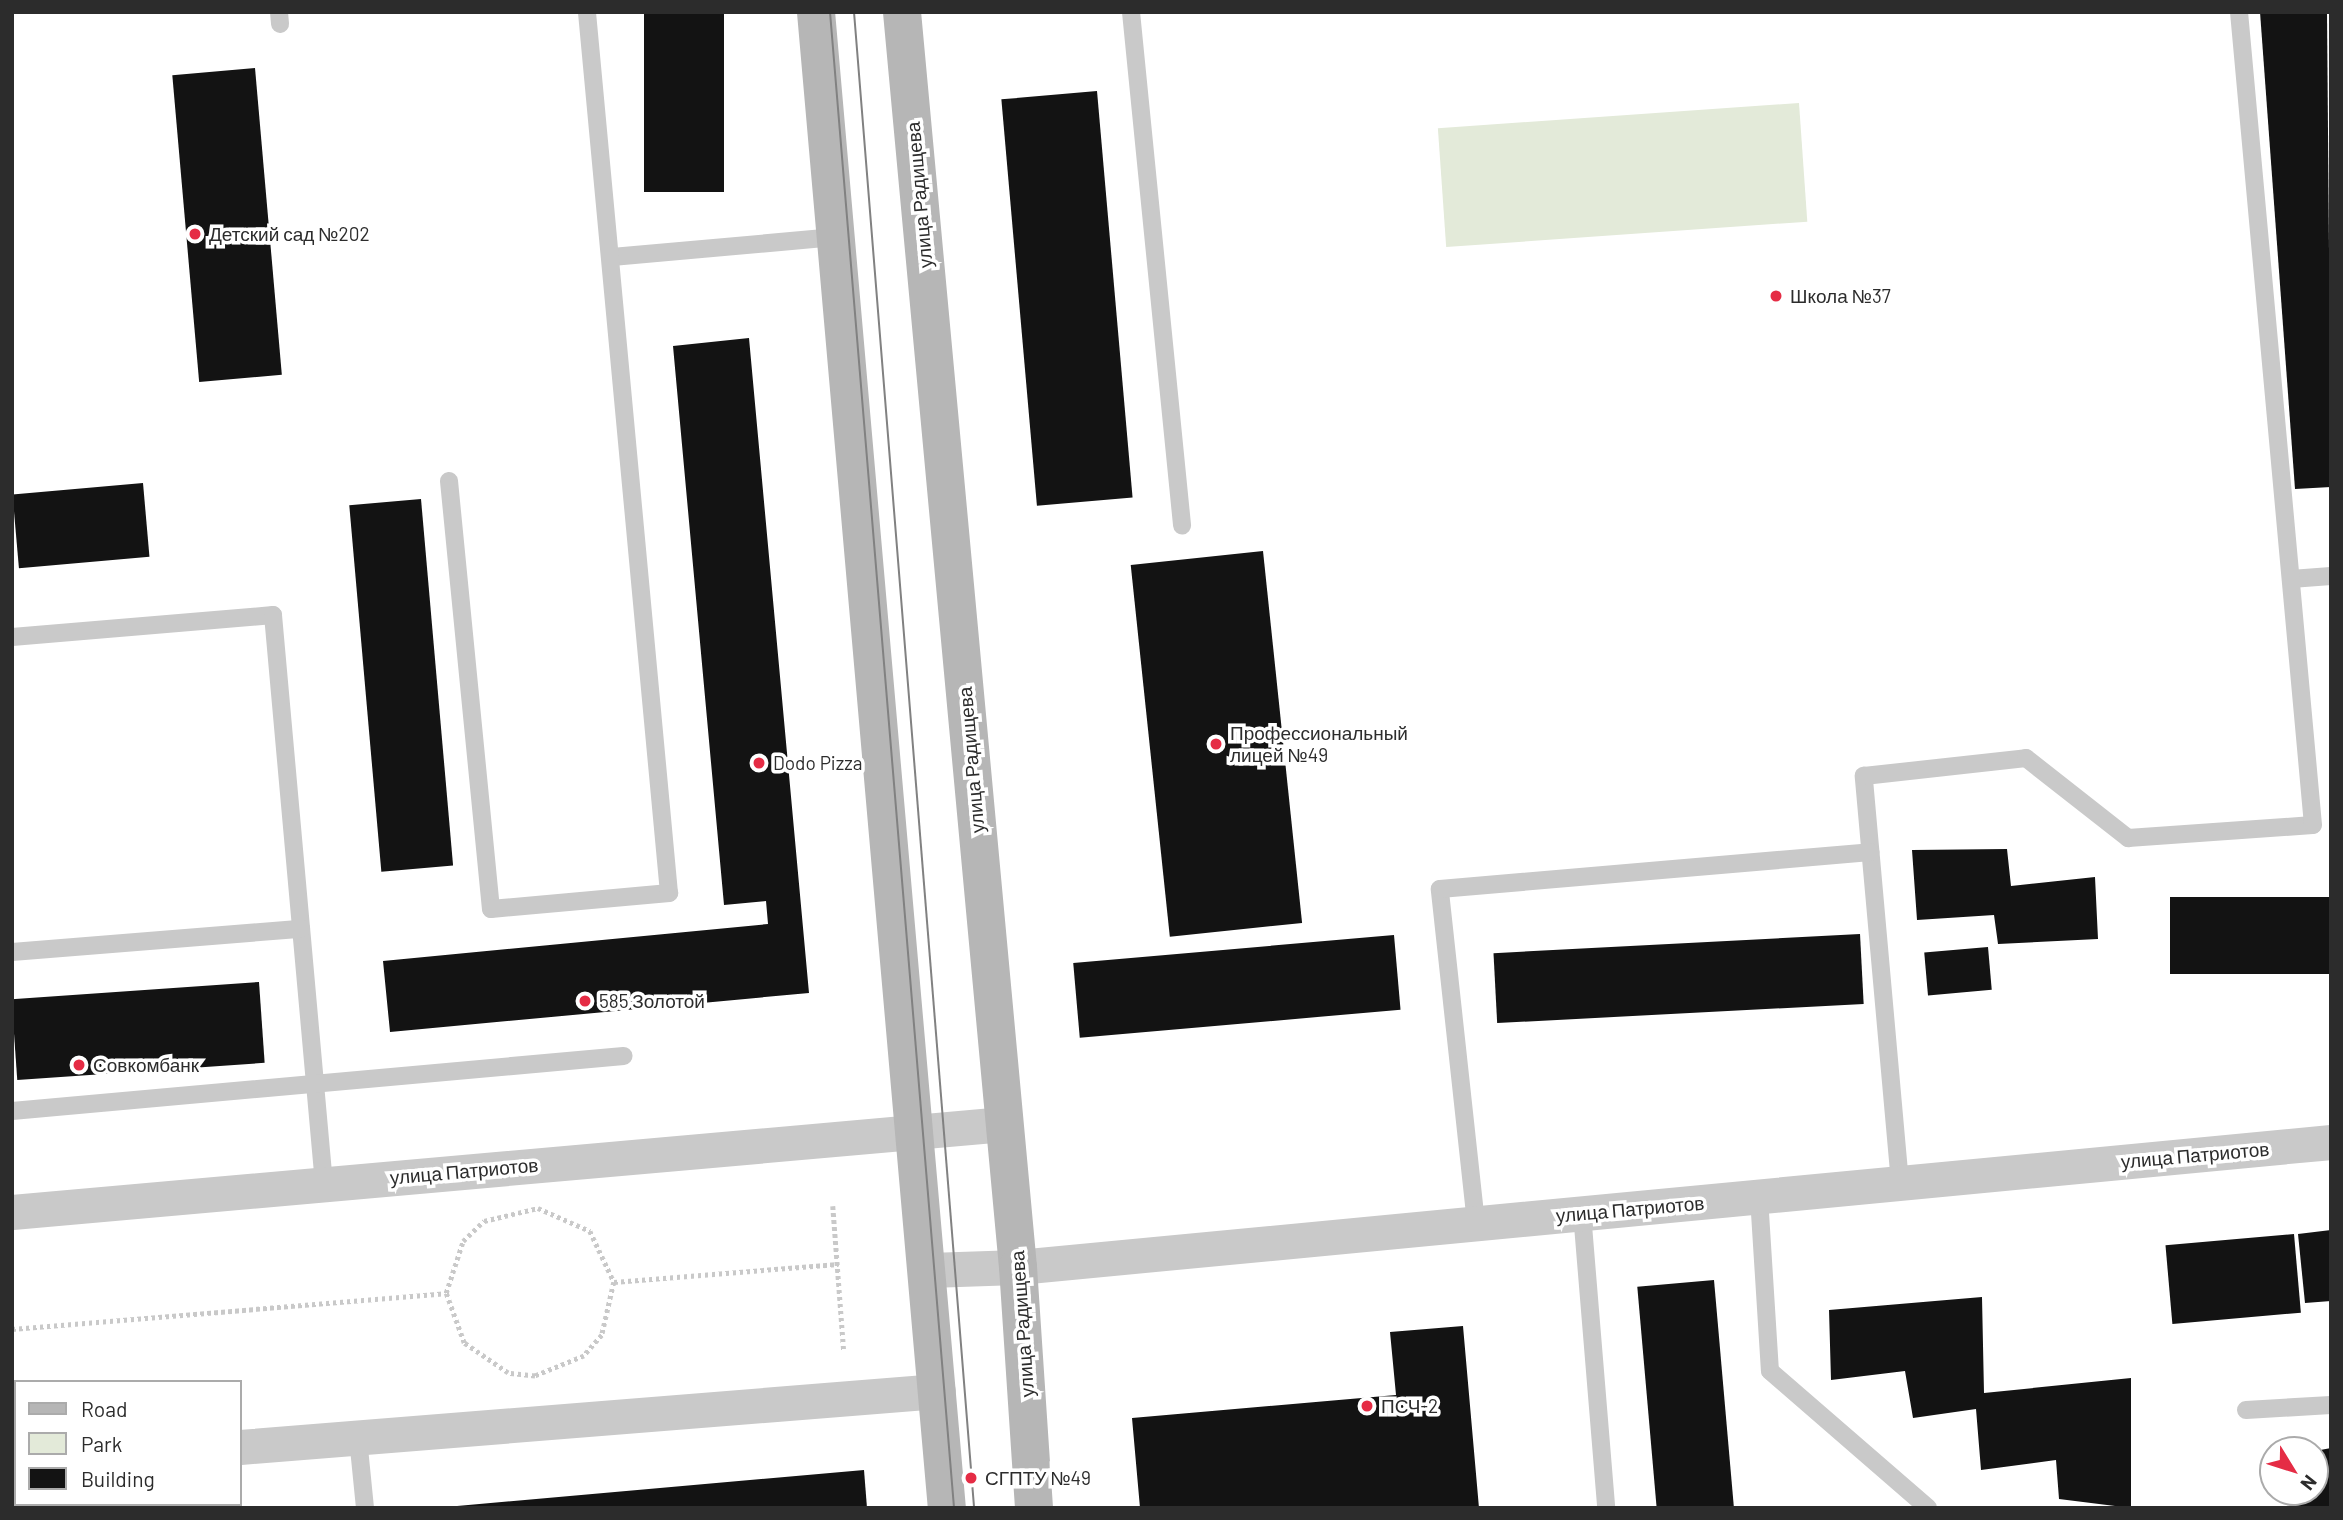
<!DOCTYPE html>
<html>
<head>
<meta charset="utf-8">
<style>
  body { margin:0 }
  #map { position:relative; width:2343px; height:1520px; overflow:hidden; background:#fff; font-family:Barlow,sans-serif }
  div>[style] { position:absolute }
  .green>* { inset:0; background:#e3ead9; transform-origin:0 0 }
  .building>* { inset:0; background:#131313; transform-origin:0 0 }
  .path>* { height:4.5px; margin-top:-2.25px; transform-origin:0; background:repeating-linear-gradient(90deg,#c9c9c9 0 3.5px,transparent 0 7px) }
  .lane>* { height:18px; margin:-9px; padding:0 9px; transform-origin:9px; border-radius:9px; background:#c9c9c9 }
  .street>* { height:35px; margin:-17.5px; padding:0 17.5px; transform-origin:17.5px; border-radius:17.5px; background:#c9c9c9 }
  .secondary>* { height:38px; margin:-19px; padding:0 19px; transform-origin:19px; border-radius:19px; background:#b6b6b6 }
  .tram>* { height:2px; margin:-1px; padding:0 1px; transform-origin:1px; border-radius:1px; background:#818181 }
  .dots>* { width:19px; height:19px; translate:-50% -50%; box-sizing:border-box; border:4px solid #fff; border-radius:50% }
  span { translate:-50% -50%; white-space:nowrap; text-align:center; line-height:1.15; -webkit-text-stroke:7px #fff; paint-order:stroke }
  .street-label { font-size:19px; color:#2c2c2c }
  .poi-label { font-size:19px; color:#2c2c2c }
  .left { translate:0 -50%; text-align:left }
  .frame { position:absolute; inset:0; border:14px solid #2c2c2c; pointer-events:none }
  .legend { position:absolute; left:14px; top:1380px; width:228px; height:126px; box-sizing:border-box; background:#fff; border:2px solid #ababab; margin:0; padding:9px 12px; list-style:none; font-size:21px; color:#2c2c2c }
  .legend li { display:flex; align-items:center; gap:14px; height:35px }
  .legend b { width:35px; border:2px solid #ababab }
  .north { position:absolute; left:2259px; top:1436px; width:70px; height:70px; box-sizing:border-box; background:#fff; border:2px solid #ababab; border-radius:50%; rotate:128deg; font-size:19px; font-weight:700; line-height:28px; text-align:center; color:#2c2c2c }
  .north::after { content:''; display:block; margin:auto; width:24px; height:32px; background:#e52c45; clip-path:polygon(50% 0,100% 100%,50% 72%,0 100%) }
</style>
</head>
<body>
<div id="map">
  <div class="green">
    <div style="left:1799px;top:103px;width:119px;height:362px;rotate:86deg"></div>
  </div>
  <div class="building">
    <div style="left:644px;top:12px;width:80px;height:180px"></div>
    <div style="clip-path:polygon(2260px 12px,2327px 12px,2331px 487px,2295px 489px)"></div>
    <div style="left:255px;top:68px;width:308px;height:83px;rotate:85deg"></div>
    <div style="left:1097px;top:91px;width:408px;height:96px;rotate:85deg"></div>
    <div style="clip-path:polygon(749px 338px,809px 993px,390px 1032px,383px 961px,768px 924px,766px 901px,724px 905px,673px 346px)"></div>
    <div style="left:143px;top:483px;width:74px;height:131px;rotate:85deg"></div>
    <div style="left:421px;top:499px;width:368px;height:72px;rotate:85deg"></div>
    <div style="left:1263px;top:551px;width:374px;height:133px;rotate:84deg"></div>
    <div style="clip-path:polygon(2007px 849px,2011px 886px,2095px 877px,2098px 939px,1998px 944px,1994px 915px,1917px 920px,1912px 850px)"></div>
    <div style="left:2331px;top:897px;width:77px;height:161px;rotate:90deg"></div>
    <div style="left:1860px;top:934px;width:70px;height:367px;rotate:87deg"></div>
    <div style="left:1394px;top:935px;width:75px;height:322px;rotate:85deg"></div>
    <div style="left:1988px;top:947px;width:43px;height:64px;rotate:85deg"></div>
    <div style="left:259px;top:982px;width:81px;height:248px;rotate:86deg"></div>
    <div style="clip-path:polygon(2331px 1230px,2331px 1301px,2305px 1303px,2298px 1234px)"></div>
    <div style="left:2294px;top:1234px;width:79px;height:129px;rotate:85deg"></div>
    <div style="left:1714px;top:1280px;width:229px;height:77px;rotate:85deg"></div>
    <div style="clip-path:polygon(1982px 1297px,1984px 1393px,2131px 1378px,2131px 1508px,2059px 1499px,2056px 1460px,1981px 1470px,1976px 1409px,1913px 1418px,1905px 1371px,1831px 1380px,1829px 1310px)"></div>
    <div style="clip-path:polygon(1463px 1326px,1479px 1508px,1140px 1508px,1132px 1418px,1396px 1395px,1390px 1332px)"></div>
    <div style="clip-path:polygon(2331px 1448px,2331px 1508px,2293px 1508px,2290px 1492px,2315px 1492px,2315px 1451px)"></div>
    <div style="clip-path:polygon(864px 1470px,867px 1508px,457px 1508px,457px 1506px)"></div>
  </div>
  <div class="path">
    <div style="left:833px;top:1206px;width:145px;rotate:85.7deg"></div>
    <div style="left:614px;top:1282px;width:54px;rotate:102.8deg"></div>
    <div style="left:602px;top:1335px;width:28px;rotate:131deg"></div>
    <div style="left:584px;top:1356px;width:53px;rotate:157.8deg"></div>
    <div style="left:535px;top:1376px;width:27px;rotate:-174deg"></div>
    <div style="left:508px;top:1373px;width:53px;rotate:-145.7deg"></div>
    <div style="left:464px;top:1343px;width:53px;rotate:-109.8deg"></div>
    <div style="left:446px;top:1293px;width:55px;rotate:-71.9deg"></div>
    <div style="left:463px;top:1241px;width:29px;rotate:-44deg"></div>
    <div style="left:484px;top:1221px;width:56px;rotate:-13.5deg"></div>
    <div style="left:538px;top:1208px;width:57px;rotate:23.9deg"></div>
    <div style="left:590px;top:1231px;width:56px;rotate:64.8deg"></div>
    <div style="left:614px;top:1282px;width:225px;rotate:-4.6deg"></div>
    <div style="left:12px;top:1329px;width:435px;rotate:-4.7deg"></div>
  </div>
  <div class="lane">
    <div style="left:279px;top:12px;width:12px;rotate:85deg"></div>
    <div style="left:1131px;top:12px;width:516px;rotate:84.32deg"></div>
    <div style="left:612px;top:257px;width:224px;rotate:-5.1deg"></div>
    <div style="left:449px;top:481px;width:430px;rotate:84.4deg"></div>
    <div style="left:491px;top:909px;width:179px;rotate:-5.1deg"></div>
    <div style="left:669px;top:893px;width:885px;rotate:-95.32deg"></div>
    <div style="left:2291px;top:579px;width:40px;rotate:-4.3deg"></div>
    <div style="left:12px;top:637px;width:262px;rotate:-4.8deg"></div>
    <div style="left:273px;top:615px;width:571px;rotate:84.88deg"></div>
    <div style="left:12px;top:952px;width:290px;rotate:-4.6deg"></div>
    <div style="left:12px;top:1111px;width:614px;rotate:-5.14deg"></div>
    <div style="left:1900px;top:1183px;width:409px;rotate:-95.1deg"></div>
    <div style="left:1864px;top:776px;width:163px;rotate:-6.3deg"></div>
    <div style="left:2026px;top:758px;width:130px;rotate:38.1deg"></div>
    <div style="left:2128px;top:838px;width:185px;rotate:-4deg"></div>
    <div style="left:2313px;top:825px;width:816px;rotate:-95.2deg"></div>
    <div style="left:1759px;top:1197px;width:174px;rotate:86.4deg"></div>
    <div style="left:1770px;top:1371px;width:209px;rotate:40.9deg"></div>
    <div style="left:1582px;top:1213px;width:296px;rotate:85.3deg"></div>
    <div style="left:1476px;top:1223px;width:336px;rotate:-96.2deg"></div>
    <div style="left:1440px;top:889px;width:432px;rotate:-4.9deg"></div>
    <div style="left:2246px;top:1410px;width:85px;rotate:-3.4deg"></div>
    <div style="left:358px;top:1438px;width:70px;rotate:84.3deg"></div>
  </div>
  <div class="street">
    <div style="left:12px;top:1212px;width:996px;rotate:-5.07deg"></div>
    <div style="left:929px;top:1270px;width:89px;rotate:-1.9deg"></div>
    <div style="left:1018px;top:1267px;width:1319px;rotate:-5.44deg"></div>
    <div style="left:240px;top:1447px;width:700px;rotate:-4.59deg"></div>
    <div style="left:12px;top:1465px;width:4px"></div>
  </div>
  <div class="secondary">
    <div style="left:816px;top:12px;width:1502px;rotate:85deg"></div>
    <div style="left:902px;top:12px;width:1260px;rotate:84.72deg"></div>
    <div style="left:1018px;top:1267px;width:242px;rotate:86.2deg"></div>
  </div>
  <div class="tram">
    <div style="left:830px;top:12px;width:1501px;rotate:85.26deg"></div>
    <div style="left:854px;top:12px;width:1501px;rotate:85.41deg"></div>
  </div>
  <div class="dots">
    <div style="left:195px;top:234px;background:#e52c45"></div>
    <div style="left:1776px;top:296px;background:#e52c45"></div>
    <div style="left:1216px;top:744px;background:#e52c45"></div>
    <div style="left:759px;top:763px;background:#e52c45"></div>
    <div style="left:585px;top:1001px;background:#e52c45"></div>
    <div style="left:79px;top:1065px;background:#e52c45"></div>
    <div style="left:1367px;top:1406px;background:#e52c45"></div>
    <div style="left:971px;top:1478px;background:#e52c45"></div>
  </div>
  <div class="street-label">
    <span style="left:919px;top:195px;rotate:-95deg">улица Радищева</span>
    <span style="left:971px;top:760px;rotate:-95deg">улица Радищева</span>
    <span style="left:2195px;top:1155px;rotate:-5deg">улица Патриотов</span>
    <span style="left:464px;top:1171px;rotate:-5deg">улица Патриотов</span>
    <span style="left:1630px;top:1209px;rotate:-5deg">улица Патриотов</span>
    <span style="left:1022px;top:1324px;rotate:-94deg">улица Радищева</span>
  </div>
  <div class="poi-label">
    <span class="left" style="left:209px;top:234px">Детский сад №202</span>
    <span class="left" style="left:1790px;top:296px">Школа №37</span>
    <span class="left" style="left:1230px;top:744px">Профессиональный<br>лицей №49</span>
    <span class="left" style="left:773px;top:763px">Dodo Pizza</span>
    <span class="left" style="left:599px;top:1001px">585 Золотой</span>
    <span class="left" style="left:93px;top:1065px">Совкомбанк</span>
    <span class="left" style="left:1381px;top:1406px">ПСЧ-2</span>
    <span class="left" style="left:985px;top:1478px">СГПТУ №49</span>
  </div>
  <div class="frame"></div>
  <ul class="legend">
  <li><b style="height:9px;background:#b6b6b6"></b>Road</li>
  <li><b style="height:19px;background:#e3ead9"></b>Park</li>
  <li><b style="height:19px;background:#131313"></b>Building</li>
  </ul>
  <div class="north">N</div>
</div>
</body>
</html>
